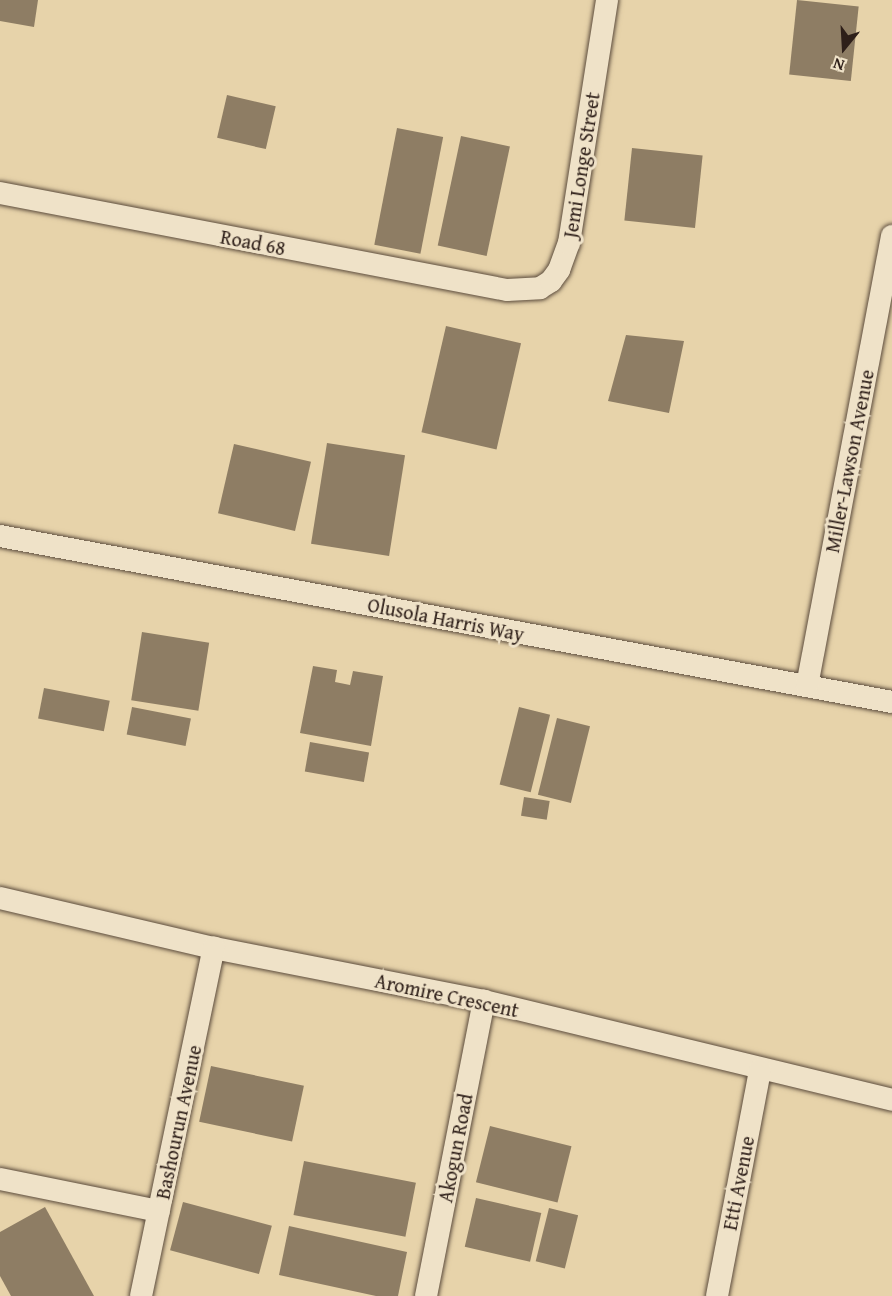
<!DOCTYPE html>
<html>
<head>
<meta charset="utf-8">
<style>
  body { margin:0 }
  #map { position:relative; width:892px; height:1296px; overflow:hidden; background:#e7d3aa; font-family:"Gentium Book Plus",serif }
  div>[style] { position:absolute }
  .building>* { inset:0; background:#8e7d64; transform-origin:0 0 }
  .roads { filter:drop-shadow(0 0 2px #5c4c3d) drop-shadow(0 0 2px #5c4c3d) }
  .minor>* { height:22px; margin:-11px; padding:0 11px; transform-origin:11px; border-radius:11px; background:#efe2c8 }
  span { translate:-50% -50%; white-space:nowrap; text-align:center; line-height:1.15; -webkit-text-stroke:6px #efe2c8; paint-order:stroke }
  .street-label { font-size:20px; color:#2e1f19 }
  .north { position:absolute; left:814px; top:18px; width:60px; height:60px; -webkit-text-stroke:4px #efe2c8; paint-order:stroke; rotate:198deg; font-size:16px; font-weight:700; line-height:24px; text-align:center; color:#2e1f19 }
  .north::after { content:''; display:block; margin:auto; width:21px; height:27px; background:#2e1f19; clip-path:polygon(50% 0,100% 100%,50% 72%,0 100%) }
</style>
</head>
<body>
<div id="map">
  <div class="building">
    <div style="clip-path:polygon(0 0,38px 0,34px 27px,0 21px)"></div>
    <div style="left:797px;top:0;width:62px;height:75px;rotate:6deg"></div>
    <div style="left:227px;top:95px;width:50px;height:44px;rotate:13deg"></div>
    <div style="left:397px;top:128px;width:47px;height:119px;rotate:11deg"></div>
    <div style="left:461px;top:136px;width:50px;height:112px;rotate:12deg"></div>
    <div style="left:632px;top:148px;width:71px;height:73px;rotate:6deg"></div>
    <div style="left:446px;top:326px;width:77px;height:109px;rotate:13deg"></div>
    <div style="clip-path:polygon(626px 335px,684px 341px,669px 413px,608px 401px)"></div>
    <div style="left:327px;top:443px;width:79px;height:102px;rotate:9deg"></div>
    <div style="left:234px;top:444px;width:79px;height:71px;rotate:13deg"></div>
    <div style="left:142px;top:632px;width:68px;height:69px;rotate:9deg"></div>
    <div style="clip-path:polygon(313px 666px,337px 670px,335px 682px,350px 685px,353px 671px,383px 676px,371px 746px,300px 733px)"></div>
    <div style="left:44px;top:688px;width:67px;height:31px;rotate:11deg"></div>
    <div style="left:132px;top:707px;width:60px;height:28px;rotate:11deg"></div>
    <div style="left:519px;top:707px;width:32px;height:80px;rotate:14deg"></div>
    <div style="left:557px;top:718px;width:34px;height:79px;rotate:14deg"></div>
    <div style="left:310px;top:742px;width:60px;height:30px;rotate:10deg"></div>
    <div style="left:524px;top:797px;width:26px;height:19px;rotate:9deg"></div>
    <div style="left:211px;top:1066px;width:95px;height:57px;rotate:12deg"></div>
    <div style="left:490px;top:1126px;width:84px;height:58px;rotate:14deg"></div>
    <div style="left:304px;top:1161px;width:114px;height:55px;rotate:11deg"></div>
    <div style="left:476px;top:1198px;width:67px;height:50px;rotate:13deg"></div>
    <div style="left:183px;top:1202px;width:92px;height:50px;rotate:15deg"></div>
    <div style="clip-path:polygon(45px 1207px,94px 1296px,11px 1296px,0 1276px,0 1232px)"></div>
    <div style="left:549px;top:1208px;width:30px;height:55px;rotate:14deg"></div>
    <div style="clip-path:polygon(289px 1226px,407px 1252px,398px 1296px,376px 1296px,279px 1275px)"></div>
  </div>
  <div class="roads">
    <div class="minor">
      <div style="left:0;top:193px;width:516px;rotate:10.83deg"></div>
      <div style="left:507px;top:290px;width:33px;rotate:-3deg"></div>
      <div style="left:540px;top:288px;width:13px;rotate:-32deg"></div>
      <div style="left:551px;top:281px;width:14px;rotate:-54deg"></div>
      <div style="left:559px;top:270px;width:29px;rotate:-70deg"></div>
      <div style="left:569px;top:243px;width:246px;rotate:-81.1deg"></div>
      <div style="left:0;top:536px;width:907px;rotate:10.54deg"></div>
      <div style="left:807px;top:686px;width:458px;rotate:-79.3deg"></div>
      <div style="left:0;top:898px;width:220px;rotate:13.2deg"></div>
      <div style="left:214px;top:948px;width:275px;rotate:11.1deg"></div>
      <div style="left:484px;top:1001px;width:420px;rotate:13.6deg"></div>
      <div style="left:0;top:1179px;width:162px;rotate:11.4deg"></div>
      <div style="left:141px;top:1296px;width:356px;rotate:-78.2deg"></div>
      <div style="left:426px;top:1296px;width:301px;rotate:-78.9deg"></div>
      <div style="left:717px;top:1296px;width:230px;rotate:-79.2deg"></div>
    </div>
  </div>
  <div class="street-label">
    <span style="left:581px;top:165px;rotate:-81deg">Jemi Longe Street</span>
    <span style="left:253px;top:242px;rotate:11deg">Road 68</span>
    <span style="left:849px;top:461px;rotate:-79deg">Miller-Lawson Avenue</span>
    <span style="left:446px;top:619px;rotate:11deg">Olusola Harris Way</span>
    <span style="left:447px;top:995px;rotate:12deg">Aromire Crescent</span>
    <span style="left:178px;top:1122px;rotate:-78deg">Bashourun Avenue</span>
    <span style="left:455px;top:1148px;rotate:-79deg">Akogun Road</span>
    <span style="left:738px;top:1183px;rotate:-79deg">Etti Avenue</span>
  </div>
  <div class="north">N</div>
</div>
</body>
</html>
